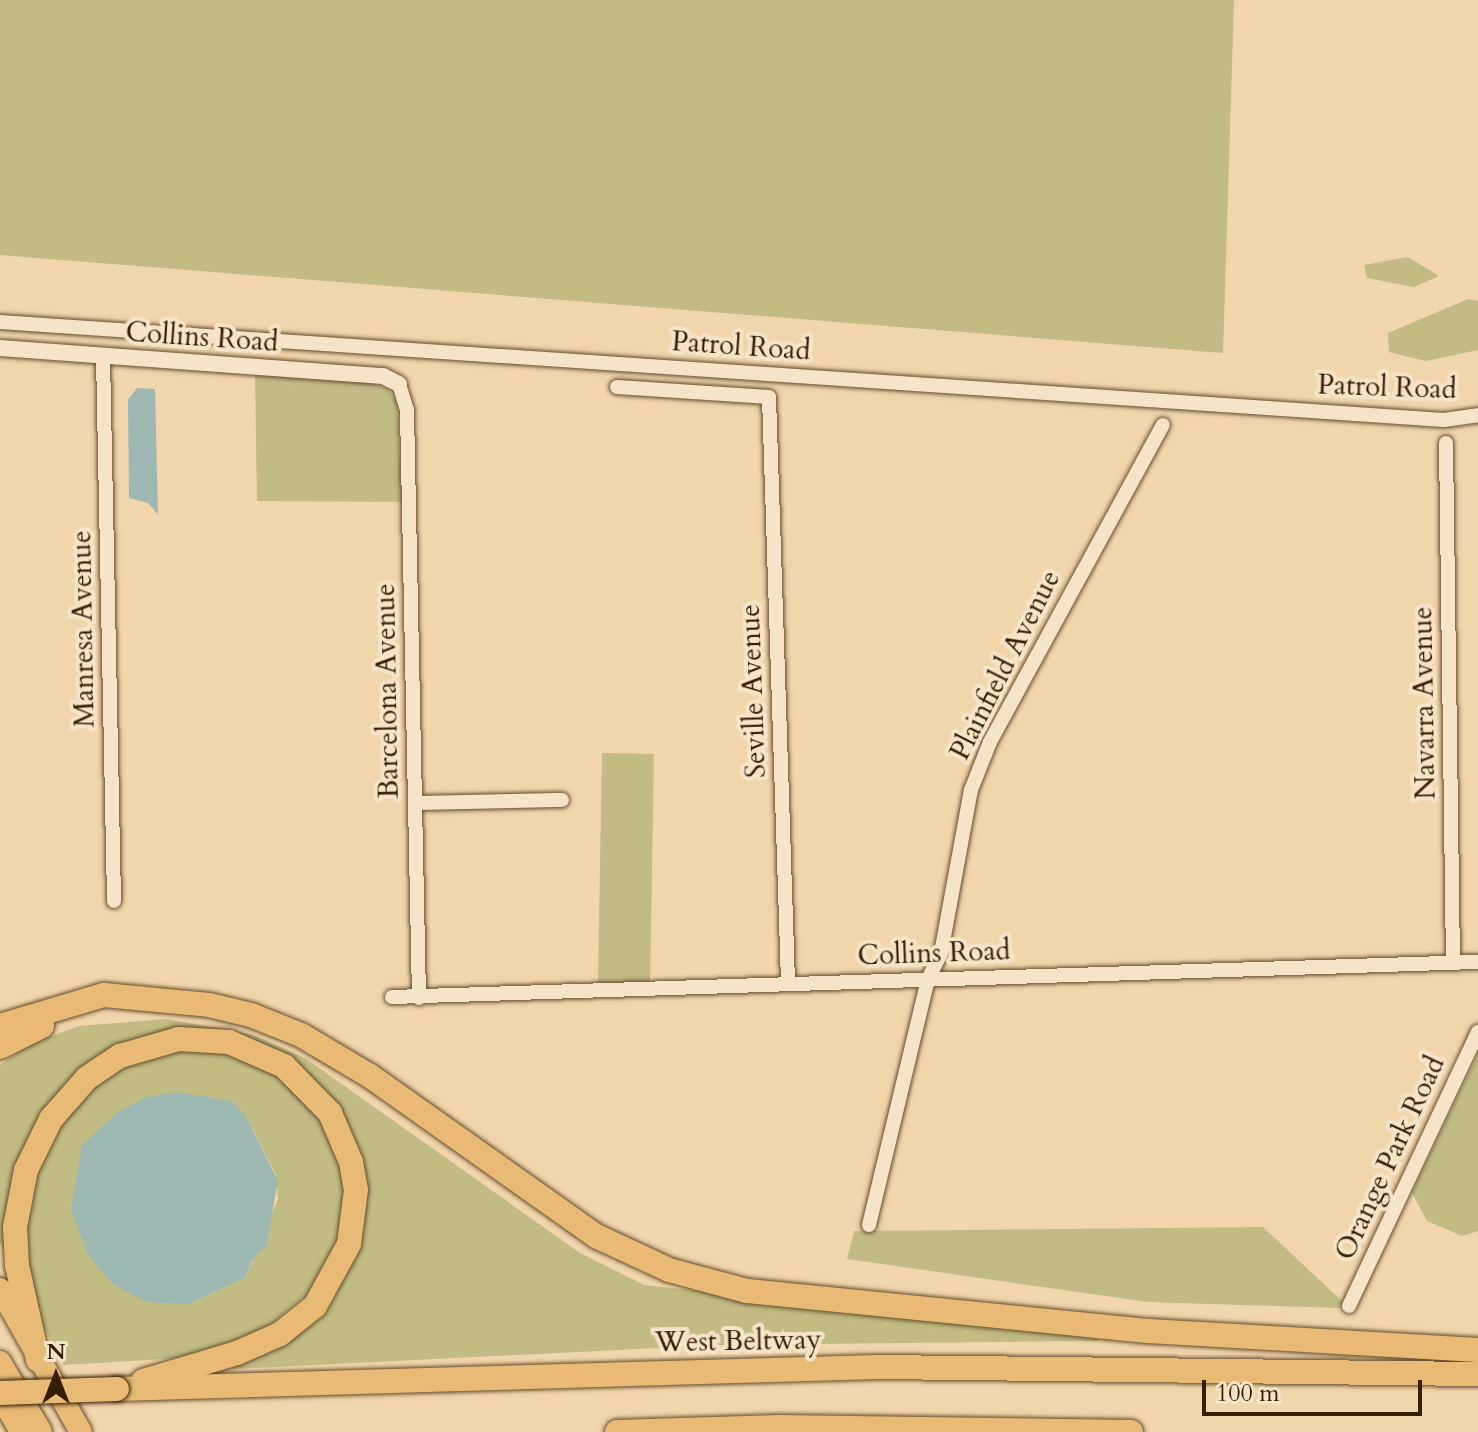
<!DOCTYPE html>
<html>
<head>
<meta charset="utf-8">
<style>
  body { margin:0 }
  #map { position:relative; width:1478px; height:1432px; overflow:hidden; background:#f1d5ab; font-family:Cardo,serif }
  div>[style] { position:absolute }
  .green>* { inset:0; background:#c0bc84; transform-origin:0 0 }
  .water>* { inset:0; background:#9db7b2 }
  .roads { filter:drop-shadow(0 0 2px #644c2d) drop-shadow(0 0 2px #644c2d) }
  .minor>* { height:14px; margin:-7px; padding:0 7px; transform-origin:7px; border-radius:7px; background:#f6e4c8 }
  .tertiary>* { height:16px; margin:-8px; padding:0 8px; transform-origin:8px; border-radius:8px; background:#f6e4c8 }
  .trunk>* { height:22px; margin:-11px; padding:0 11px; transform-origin:11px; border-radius:11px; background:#e8ba76 }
  .motorway>* { height:24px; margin:-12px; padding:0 12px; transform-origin:12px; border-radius:12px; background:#e8ba76 }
  .bridges { filter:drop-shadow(0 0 2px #351e03) drop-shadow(0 0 2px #351e03) }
  .motorway-bridge>* { height:24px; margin:-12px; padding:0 12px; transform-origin:12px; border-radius:12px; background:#e8ba76 }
  span { translate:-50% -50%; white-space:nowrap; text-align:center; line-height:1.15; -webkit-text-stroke:8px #f6e4c8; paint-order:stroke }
  .street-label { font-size:28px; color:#351e03 }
  .north { position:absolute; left:16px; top:1336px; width:80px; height:80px; -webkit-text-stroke:6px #f6e4c8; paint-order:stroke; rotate:0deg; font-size:22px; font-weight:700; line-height:32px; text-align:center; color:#351e03 }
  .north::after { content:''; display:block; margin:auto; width:28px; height:36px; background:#351e03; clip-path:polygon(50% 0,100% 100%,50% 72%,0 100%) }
  .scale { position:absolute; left:1202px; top:1380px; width:220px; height:36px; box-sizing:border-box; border:4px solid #351e03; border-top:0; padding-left:10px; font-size:24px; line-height:28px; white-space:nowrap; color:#351e03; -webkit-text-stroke:6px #f6e4c8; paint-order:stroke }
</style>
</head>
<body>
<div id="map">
  <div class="green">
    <div style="clip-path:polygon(0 0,1234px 0,1223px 353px,0 255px)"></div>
    <div style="clip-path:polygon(1408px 257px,1439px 276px,1414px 287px,1367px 278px,1364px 265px)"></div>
    <div style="clip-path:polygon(1468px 299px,1478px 301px,1478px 350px,1426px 361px,1389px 352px,1388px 333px)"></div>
    <div style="clip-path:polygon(255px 374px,370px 382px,388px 390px,397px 401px,402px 502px,257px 501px)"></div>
    <div style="left:602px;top:753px;width:52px;height:230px;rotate:1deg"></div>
    <div style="clip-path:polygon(166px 1019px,251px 1034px,305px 1058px,580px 1253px,644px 1285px,1098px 1336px,1098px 1341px,719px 1345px,232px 1369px,231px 1360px,278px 1342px,357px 1230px,326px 1096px,190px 1031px,59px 1097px,6px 1253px,0 1243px,0 1065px,35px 1042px,79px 1026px)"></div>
    <div style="clip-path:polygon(evenodd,198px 1045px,267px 1064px,321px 1116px,342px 1168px,345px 1205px,338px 1242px,315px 1288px,261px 1332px,180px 1358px,64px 1365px,39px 1318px,22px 1255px,43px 1143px,106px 1072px,198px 1045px,246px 1116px,276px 1175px,278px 1199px,245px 1278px,189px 1304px,246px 1116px)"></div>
    <div style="clip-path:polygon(1478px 1054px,1478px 1231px,1462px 1236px,1427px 1221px,1412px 1193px)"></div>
    <div style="clip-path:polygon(1263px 1227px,1344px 1303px,1339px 1308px,1148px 1302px,847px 1259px,854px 1231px)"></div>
  </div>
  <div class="water">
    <div style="clip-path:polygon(137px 388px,155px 389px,158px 515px,148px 503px,129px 498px,128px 400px)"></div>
    <div style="clip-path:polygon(176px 1092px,231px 1101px,246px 1116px,278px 1181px,266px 1246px,252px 1260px,245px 1278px,189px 1304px,147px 1302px,114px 1285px,88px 1255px,71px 1210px,82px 1145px,118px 1112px,147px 1097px)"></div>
  </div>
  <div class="roads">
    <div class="minor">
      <div style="left:0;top:322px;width:1447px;rotate:3.88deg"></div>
      <div style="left:1444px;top:420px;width:34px;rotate:-8deg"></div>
      <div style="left:103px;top:356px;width:545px;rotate:88.84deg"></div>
      <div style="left:399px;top:384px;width:27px;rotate:73deg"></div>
      <div style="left:407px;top:410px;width:588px;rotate:88.83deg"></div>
      <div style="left:617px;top:387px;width:152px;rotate:3.8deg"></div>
      <div style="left:769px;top:397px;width:586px;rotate:88.14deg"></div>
      <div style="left:1446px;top:443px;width:520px;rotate:89.23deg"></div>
      <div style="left:415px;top:803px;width:147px;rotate:-1.2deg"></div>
      <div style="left:392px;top:997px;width:1087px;rotate:-1.85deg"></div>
      <div style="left:869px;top:1225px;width:253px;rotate:-76.5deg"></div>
      <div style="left:928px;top:979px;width:29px;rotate:-63deg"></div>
      <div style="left:941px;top:953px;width:166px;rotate:-79.6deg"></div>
      <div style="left:971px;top:790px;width:52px;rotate:-68.4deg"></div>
      <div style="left:990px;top:742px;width:361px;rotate:-61.4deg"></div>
      <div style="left:1349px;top:1306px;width:303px;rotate:-64.8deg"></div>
    </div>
    <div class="tertiary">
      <div style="left:0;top:348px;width:384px;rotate:4.2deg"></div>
      <div style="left:383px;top:376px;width:18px;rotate:27deg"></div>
    </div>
    <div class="trunk">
      <div style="left:0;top:1289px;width:164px;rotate:60.5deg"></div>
      <div style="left:0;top:1362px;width:81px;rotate:59.6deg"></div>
    </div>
    <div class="motorway">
      <div style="left:0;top:1026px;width:109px;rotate:-16.6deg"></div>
      <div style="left:104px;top:995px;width:105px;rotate:5.4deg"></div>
      <div style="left:209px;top:1005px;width:43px;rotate:13.4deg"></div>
      <div style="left:251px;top:1015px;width:54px;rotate:21.8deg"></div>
      <div style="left:301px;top:1035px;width:80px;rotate:30.7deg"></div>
      <div style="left:370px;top:1076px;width:277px;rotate:35.3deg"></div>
      <div style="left:596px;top:1236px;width:81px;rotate:25deg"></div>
      <div style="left:669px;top:1270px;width:81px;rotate:15.1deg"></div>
      <div style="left:747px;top:1291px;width:403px;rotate:5.7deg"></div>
      <div style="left:1148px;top:1331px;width:331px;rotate:3.3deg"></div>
      <div style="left:0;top:1047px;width:47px;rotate:-26.6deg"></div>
      <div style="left:38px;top:1360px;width:97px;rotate:-102.5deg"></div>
      <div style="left:17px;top:1265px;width:38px;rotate:-93deg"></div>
      <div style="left:15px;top:1227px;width:58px;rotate:-79.1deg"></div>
      <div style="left:26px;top:1170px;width:57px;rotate:-63.9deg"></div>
      <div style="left:51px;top:1119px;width:55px;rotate:-48.7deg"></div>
      <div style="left:87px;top:1078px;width:40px;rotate:-34deg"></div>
      <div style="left:120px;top:1056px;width:61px;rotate:-16.1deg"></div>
      <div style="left:179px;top:1039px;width:50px;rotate:3.4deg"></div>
      <div style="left:229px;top:1042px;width:60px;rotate:23.6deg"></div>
      <div style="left:284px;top:1066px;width:66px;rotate:45.6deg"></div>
      <div style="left:330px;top:1113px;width:53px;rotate:66.8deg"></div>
      <div style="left:351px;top:1162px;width:28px;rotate:80deg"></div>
      <div style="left:356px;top:1190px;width:54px;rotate:97.4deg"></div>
      <div style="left:349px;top:1244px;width:71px;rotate:118.7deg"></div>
      <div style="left:315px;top:1306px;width:45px;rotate:141.3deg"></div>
      <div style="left:280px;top:1334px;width:47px;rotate:156.2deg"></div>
      <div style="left:237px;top:1353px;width:98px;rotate:163.4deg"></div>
      <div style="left:117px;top:1389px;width:761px;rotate:-1.66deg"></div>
      <div style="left:878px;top:1367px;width:600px;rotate:0.67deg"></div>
      <div style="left:0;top:1393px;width:45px;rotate:60.6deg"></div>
      <div style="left:617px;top:1432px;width:162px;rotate:-1.8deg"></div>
      <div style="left:779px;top:1427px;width:352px;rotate:0.8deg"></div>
    </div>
  </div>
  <div class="bridges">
    <div class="motorway-bridge">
      <div style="left:0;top:1393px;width:117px;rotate:-2deg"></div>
    </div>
  </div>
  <div class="street-label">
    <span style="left:202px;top:337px;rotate:4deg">Collins Road</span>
    <span style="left:741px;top:346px;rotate:4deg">Patrol Road</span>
    <span style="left:1387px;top:387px;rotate:2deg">Patrol Road</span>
    <span style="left:83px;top:629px;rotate:-91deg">Manresa Avenue</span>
    <span style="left:1005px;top:665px;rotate:-63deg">Plainfield Avenue</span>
    <span style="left:387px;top:691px;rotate:-91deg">Barcelona Avenue</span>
    <span style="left:753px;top:691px;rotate:-92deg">Seville Avenue</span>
    <span style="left:1424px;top:703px;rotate:-91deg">Navarra Avenue</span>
    <span style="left:934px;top:953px;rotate:-2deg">Collins Road</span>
    <span style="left:1390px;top:1158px;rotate:-65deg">Orange Park Road</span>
    <span style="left:738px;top:1341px;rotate:-1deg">West Beltway</span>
  </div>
  <div class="north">N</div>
  <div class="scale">100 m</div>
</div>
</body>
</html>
